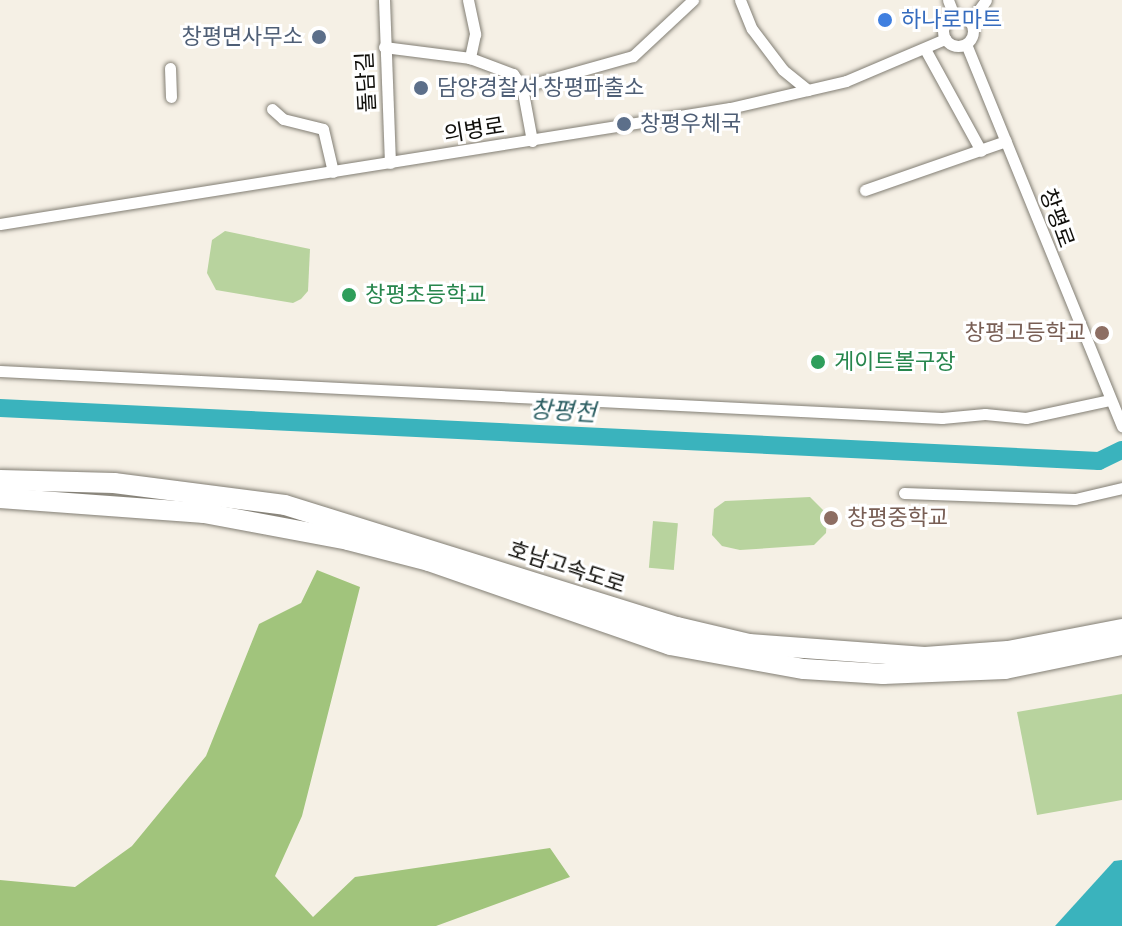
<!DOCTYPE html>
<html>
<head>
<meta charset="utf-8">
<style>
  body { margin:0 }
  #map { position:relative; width:1122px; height:926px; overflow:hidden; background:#f5f0e5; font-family:"Archivo Narrow","Noto Sans KR",sans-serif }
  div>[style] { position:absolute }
  .green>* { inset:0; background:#b8d39e; transform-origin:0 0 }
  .forest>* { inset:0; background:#a1c47c }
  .water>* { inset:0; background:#3ab3bd }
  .river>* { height:18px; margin:-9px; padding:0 9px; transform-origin:9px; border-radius:9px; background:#3ab3bd }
  .roads { filter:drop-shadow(0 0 2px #827e74) drop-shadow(0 0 2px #827e74) }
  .minor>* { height:11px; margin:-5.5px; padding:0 5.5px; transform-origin:5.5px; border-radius:5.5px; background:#fff }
  .minor>.ring { margin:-5.5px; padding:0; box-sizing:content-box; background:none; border:11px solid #fff; border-radius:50% }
  .motorway>* { height:20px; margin:-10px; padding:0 10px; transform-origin:10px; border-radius:10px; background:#fff }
  .dots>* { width:22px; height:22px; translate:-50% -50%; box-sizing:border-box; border:4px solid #fff; border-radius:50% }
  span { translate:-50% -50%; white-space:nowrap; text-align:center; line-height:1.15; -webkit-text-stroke:6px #fff; paint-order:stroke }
  .shop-label { font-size:22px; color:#366cbe }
  .left { translate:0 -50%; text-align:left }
  .service-label { font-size:22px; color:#4e5e75 }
  .right { translate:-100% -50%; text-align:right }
  .street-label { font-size:22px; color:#0f0e0a }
  .leisure-label { font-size:22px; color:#27864d }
  .education-label { font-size:22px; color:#785e54 }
  .water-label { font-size:24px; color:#2e6064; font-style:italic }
</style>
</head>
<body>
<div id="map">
  <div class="green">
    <div style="clip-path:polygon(225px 231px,310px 249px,308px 291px,301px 299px,293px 303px,216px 290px,207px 273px,212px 240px)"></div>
    <div style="clip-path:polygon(810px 497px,827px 514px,826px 533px,814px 545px,740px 550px,722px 546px,712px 535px,714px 509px,725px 501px)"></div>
    <div style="left:653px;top:521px;width:25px;height:47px;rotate:5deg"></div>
    <div style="clip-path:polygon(1122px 694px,1122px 800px,1037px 815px,1017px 712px)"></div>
  </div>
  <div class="forest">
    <div style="clip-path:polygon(317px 570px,360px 587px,302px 816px,275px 876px,313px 917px,355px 877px,550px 848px,570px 877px,436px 926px,0 926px,0 880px,75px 887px,132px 846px,206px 756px,259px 624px,301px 603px)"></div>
  </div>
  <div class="water">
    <div style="clip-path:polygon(1122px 860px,1122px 926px,1055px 926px,1114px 861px)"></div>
  </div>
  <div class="river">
    <div style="left:0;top:408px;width:1100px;rotate:2.76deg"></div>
    <div style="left:1099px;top:461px;width:25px;rotate:-26deg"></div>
  </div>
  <div class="roads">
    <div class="minor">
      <div style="left:384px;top:0;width:163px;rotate:87.9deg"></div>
      <div style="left:468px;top:0;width:35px;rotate:78deg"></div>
      <div style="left:475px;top:34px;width:25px;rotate:102deg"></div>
      <div style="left:470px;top:58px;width:46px;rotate:20.4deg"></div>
      <div style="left:513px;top:74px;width:16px;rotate:55deg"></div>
      <div style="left:522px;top:87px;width:55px;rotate:79.5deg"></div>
      <div style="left:740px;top:0;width:31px;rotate:68deg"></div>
      <div style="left:752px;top:29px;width:51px;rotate:52.9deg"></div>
      <div style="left:783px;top:70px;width:32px;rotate:39deg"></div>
      <div style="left:948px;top:0;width:17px;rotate:69deg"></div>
      <div class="ring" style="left:943px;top:16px;width:19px;height:19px"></div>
      <div style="left:970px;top:22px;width:27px;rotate:-54deg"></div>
      <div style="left:966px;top:44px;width:413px;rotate:67.8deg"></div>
      <div style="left:384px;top:47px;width:87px;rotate:7.3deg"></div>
      <div style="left:925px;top:49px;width:116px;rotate:61.2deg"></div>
      <div style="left:170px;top:68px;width:29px;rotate:88deg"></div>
      <div style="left:522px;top:87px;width:115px;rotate:-15.6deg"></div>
      <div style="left:633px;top:56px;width:82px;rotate:-43deg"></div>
      <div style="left:272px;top:109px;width:15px;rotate:42deg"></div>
      <div style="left:283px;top:119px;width:41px;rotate:14deg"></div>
      <div style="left:323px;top:129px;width:44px;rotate:76.9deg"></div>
      <div style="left:865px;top:190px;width:149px;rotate:-19.2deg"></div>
      <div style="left:0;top:224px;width:739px;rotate:-9.03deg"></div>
      <div style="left:730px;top:108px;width:119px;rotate:-13.1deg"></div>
      <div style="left:846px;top:81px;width:108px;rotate:-23deg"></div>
      <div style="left:0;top:371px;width:943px;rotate:2.86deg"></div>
      <div style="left:942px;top:418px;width:43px;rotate:-5.3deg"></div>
      <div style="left:985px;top:414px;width:41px;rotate:5.6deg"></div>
      <div style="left:1026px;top:418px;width:85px;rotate:-12.2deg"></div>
      <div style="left:904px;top:493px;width:171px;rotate:2deg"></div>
      <div style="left:1075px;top:499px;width:48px;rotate:-13.2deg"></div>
    </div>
    <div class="motorway">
      <div style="left:0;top:480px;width:114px;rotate:1.5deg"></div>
      <div style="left:114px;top:483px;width:172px;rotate:7.3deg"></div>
      <div style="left:285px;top:505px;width:411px;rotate:17.3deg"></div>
      <div style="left:677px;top:627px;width:74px;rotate:13.3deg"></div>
      <div style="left:749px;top:644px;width:176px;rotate:4.2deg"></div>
      <div style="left:925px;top:657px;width:83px;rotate:-4.1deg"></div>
      <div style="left:1008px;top:651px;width:116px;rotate:-10.9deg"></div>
      <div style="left:0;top:498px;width:205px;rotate:4.2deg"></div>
      <div style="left:204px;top:513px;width:147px;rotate:10.6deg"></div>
      <div style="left:348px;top:540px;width:84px;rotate:14.5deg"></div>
      <div style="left:429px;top:561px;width:255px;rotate:19.2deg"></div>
      <div style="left:670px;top:645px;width:136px;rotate:10.2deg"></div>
      <div style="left:804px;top:669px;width:79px;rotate:3.6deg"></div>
      <div style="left:883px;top:674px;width:122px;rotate:-2.3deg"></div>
      <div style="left:1005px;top:669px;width:119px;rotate:-11.6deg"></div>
    </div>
  </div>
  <div class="dots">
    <div style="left:885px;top:20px;background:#3f7fe0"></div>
    <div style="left:319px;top:37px;background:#5c6f8a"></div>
    <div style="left:421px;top:88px;background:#5c6f8a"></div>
    <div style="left:624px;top:124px;background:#5c6f8a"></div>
    <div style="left:349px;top:295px;background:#2e9e5b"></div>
    <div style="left:1102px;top:333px;background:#8d6e63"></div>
    <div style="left:818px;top:362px;background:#2e9e5b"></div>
    <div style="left:831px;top:518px;background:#8d6e63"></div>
  </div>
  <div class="shop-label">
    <span class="left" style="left:901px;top:20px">하나로마트</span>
  </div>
  <div class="service-label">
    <span class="right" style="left:303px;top:37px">창평면사무소</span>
    <span class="left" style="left:437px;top:88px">담양경찰서 창평파출소</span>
    <span class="left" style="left:640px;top:124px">창평우체국</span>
  </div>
  <div class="street-label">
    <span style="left:366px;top:82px;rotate:-93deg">돌담길</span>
    <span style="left:474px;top:130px;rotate:-9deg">의병로</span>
    <span style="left:1057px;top:218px;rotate:70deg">창평로</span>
    <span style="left:567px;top:567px;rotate:18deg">호남고속도로</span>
  </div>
  <div class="leisure-label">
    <span class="left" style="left:365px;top:295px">창평초등학교</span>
    <span class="left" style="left:834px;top:362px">게이트볼구장</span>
  </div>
  <div class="education-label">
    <span class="right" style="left:1086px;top:333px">창평고등학교</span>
    <span class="left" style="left:847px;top:518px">창평중학교</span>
  </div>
  <div class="water-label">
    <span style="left:563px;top:411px;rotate:3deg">창평천</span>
  </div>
</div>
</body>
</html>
